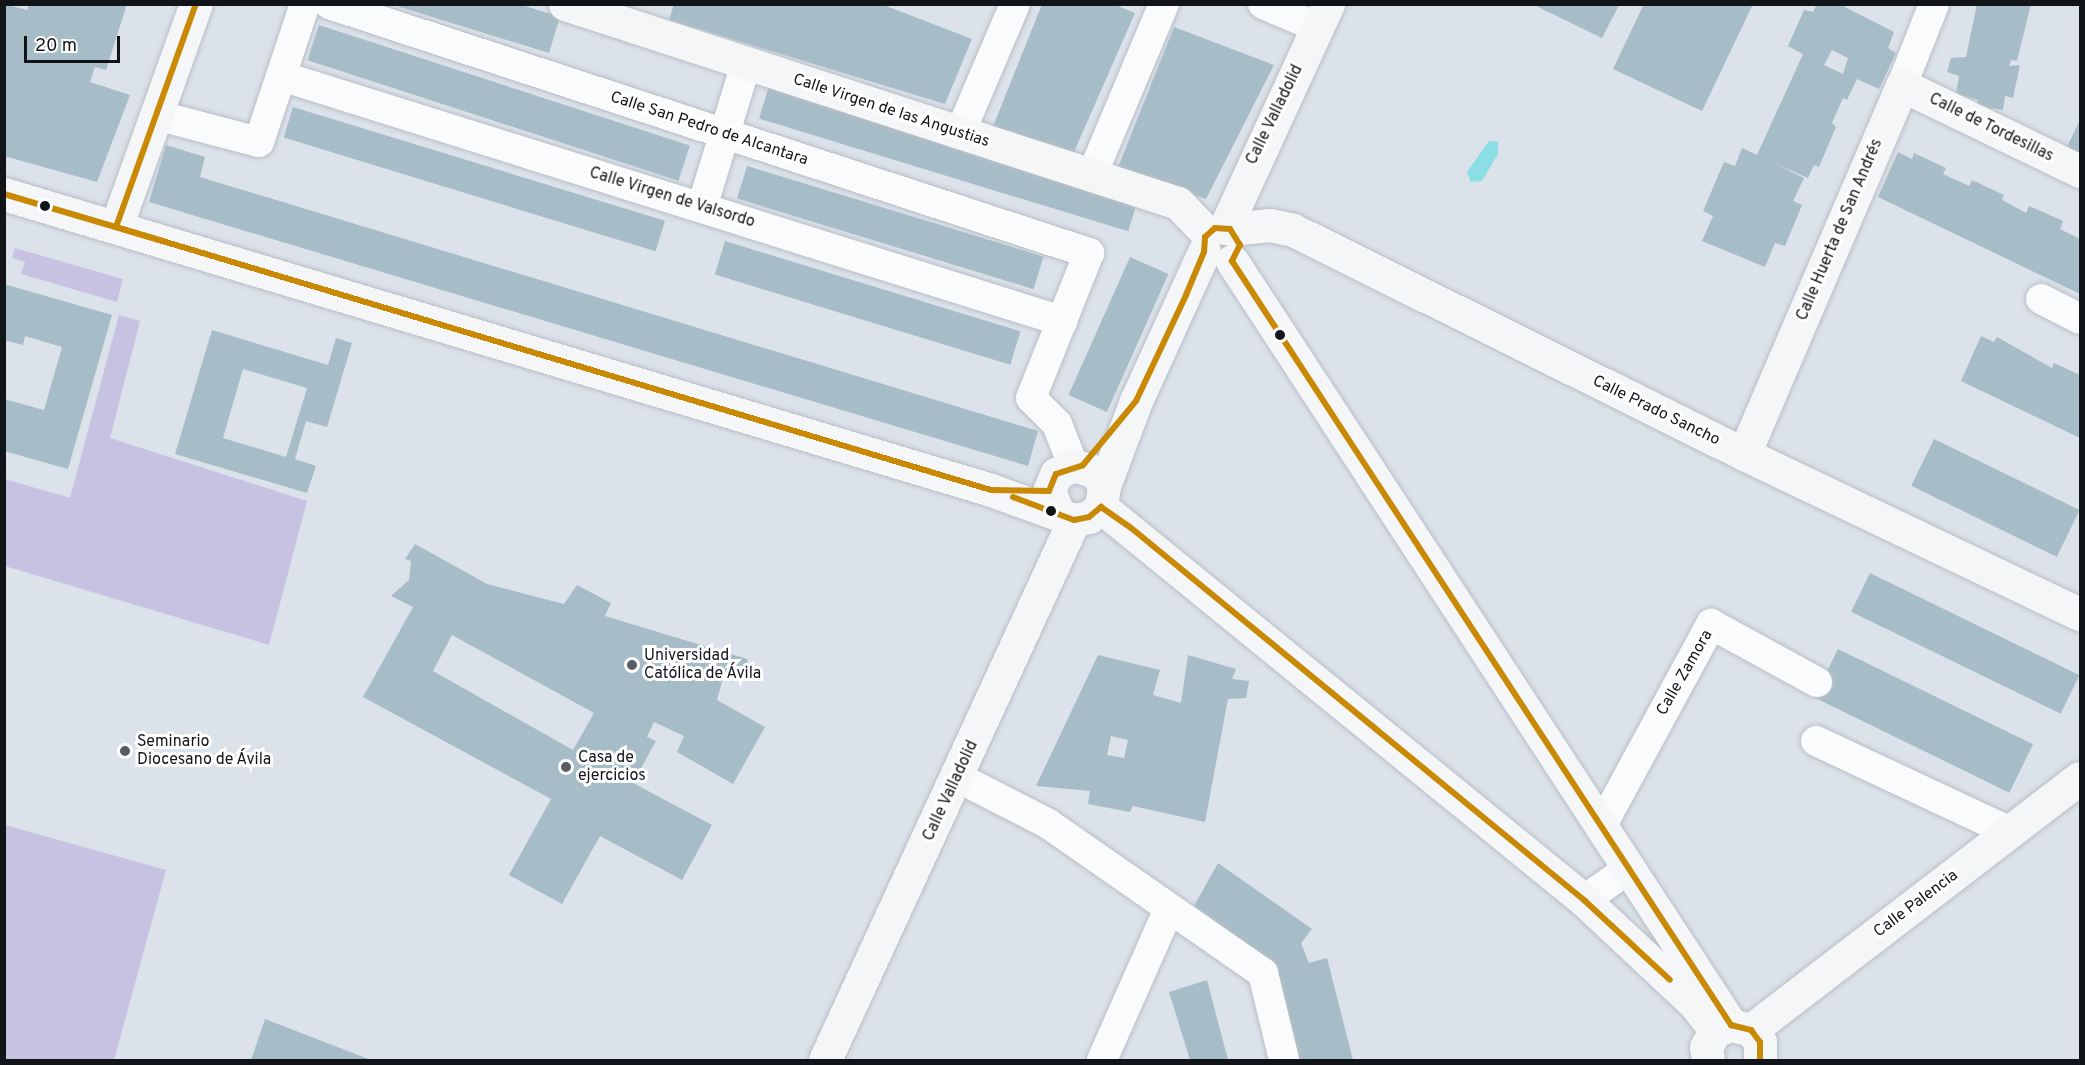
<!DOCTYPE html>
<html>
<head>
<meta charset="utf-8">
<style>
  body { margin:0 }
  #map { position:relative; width:2085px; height:1065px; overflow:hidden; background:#dbe2ea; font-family:Overpass,sans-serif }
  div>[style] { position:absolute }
  .green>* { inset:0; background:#c7c2e1 }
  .water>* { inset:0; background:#8adee4 }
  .building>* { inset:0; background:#a6bdc7; transform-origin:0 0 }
  .roads { filter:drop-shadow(0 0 2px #b9bec5) drop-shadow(0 0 2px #b9bec5) }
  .street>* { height:30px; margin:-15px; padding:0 15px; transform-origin:15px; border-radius:15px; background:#fafbfc }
  .secondary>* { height:33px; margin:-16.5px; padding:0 16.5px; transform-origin:16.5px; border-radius:16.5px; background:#f4f6f8 }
  .bus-1>* { height:6px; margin:-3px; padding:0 3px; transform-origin:3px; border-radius:3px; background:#c98905 }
  .dots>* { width:16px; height:16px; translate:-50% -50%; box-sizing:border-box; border:3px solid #fff; border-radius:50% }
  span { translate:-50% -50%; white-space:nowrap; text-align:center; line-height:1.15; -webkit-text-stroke:6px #fff; paint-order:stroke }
  .street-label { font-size:16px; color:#11151a }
  .poi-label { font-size:16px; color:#11151a }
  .left { translate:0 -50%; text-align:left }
  .frame { position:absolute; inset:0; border:6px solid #11151a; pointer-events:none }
  .scale { position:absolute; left:24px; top:36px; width:96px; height:27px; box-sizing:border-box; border:3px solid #11151a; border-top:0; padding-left:8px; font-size:18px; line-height:21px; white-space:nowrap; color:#11151a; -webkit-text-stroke:4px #fff; paint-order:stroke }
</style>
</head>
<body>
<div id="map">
  <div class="green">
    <div style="clip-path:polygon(15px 248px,123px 279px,117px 302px,21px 274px,25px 262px,12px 258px)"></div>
    <div style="clip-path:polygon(119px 315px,140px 321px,110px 438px,307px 501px,269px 645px,5px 566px,5px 479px,70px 498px)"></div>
    <div style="clip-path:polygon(5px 825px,166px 870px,114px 1060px,5px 1060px)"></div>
  </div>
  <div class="water">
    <div style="clip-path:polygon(1489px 141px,1498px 142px,1498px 154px,1482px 181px,1471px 182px,1467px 172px)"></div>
  </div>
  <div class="building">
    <div style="clip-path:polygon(4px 4px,27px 10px,29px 4px,127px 4px,106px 70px,95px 67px,90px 82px,130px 95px,97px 182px,4px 156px)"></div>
    <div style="clip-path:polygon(390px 4px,519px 4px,560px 17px,549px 53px)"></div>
    <div style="clip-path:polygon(674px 4px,881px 4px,972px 39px,945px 104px,669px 20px)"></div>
    <div style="clip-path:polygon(1042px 4px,1113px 4px,1135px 13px,1074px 152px,992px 129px)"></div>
    <div style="clip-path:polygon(1644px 4px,1753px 4px,1702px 111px,1613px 69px)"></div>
    <div style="clip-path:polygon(evenodd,1817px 4px,1839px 4px,1894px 32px,1888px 48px,1896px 53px,1879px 89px,1857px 79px,1847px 100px,1843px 98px,1832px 123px,1836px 127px,1819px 167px,1814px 165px,1808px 178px,1774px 163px,1804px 178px,1793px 201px,1802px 205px,1785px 246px,1775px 243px,1765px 267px,1702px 241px,1713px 216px,1703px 211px,1724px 162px,1735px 166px,1742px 148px,1757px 155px,1803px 54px,1788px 46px,1804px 10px,1813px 12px,1817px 4px,1832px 50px,1848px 58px,1843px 74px,1824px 65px,1832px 50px)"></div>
    <div style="clip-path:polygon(1977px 4px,2031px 4px,2017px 61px,2011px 60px,2009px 66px,2020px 65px,2013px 98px,2005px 96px,2003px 110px,1978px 106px,1978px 100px,1956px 94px,1959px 76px,1947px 72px,1951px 58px,1966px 57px)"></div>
    <div style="clip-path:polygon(1534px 5px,1619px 5px,1602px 38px)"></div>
    <div style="left:319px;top:25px;width:390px;height:37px;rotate:18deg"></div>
    <div style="clip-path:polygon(1174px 27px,1274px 65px,1206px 199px,1117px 170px)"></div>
    <div style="left:769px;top:86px;width:386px;height:34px;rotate:17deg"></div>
    <div style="left:293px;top:107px;width:389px;height:32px;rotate:17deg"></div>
    <div style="clip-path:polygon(2080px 120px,2080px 153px,2067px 147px)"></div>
    <div style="clip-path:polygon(166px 145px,205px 157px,200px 177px,1038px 431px,1028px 466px,149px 202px)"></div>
    <div style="clip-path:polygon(1898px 152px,1912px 159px,1914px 153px,1946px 168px,1943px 174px,1969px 186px,1972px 180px,2004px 195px,2002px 200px,2026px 213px,2029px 206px,2063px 221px,2060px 229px,2080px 239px,2080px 294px,1878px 197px)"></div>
    <div style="left:747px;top:166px;width:310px;height:34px;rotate:17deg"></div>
    <div style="left:725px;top:241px;width:309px;height:35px;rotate:17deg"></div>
    <div style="left:1130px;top:257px;width:42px;height:151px;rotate:24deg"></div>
    <div style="clip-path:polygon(4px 284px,112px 315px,68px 469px,4px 451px,4px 399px,44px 410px,62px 347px,25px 336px,23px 345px,4px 340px)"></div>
    <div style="clip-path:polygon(evenodd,212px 330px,328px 365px,336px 338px,352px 343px,327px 427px,306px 421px,295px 459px,316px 466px,307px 493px,175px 454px,212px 330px,243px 369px,307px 388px,286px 457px,223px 438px,243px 369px)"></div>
    <div style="clip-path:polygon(1981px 336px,1994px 342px,1997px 337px,2052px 368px,2054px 363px,2080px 375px,2080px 438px,1961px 381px)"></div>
    <div style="left:1934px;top:439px;width:162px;height:52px;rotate:26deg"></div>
    <div style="clip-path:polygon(evenodd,415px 544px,487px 584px,564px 604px,577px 585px,611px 603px,605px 616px,747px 659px,749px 671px,740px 680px,724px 674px,717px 700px,765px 727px,733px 784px,677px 752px,684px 736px,654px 722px,647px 737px,656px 741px,633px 783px,712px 825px,682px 880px,600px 836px,562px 904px,509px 875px,551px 799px,363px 697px,413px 607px,391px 596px,409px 580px,411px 561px,405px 559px,415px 544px,452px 635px,594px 713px,573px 750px,433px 671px,452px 635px)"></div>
    <div style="left:1870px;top:573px;width:233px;height:43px;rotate:26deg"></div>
    <div style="left:1838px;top:649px;width:217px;height:54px;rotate:26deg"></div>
    <div style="clip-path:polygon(evenodd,1098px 655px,1160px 670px,1153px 695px,1181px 703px,1188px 655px,1236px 669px,1232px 679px,1249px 681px,1246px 698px,1228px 699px,1205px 822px,1133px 806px,1130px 812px,1088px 804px,1090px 791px,1036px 786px,1098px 655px,1111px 736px,1128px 740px,1124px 758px,1107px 755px,1111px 736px)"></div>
    <div style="clip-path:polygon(1218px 863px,1312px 929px,1301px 943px,1309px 963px,1327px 958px,1353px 1060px,1300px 1060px,1276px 964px,1194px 906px)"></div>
    <div style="clip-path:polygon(1207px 980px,1228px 1060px,1190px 1060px,1169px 992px)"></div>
    <div style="clip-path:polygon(265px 1019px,371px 1060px,251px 1060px)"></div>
  </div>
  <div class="roads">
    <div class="street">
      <div style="left:329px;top:4px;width:800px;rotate:18.14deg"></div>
      <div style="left:1089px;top:253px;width:156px;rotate:111.8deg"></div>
      <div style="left:1031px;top:398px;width:37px;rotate:45deg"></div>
      <div style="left:1057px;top:424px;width:44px;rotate:68.7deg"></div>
      <div style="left:1263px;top:4px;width:59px;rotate:23.1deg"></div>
      <div style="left:281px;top:76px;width:819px;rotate:17.42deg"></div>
      <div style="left:1902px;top:85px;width:87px;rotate:-68.4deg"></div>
      <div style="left:156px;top:115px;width:106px;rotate:14.7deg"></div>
      <div style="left:259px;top:142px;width:145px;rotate:-71.6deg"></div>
      <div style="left:960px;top:133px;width:140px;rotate:-66.9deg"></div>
      <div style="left:1092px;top:175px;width:186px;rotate:-67.2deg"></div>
      <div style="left:702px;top:207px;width:150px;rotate:-72.9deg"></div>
      <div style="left:2041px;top:299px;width:44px;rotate:27.1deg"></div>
      <div style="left:1816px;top:741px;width:214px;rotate:25.1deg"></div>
      <div style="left:957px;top:777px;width:101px;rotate:27.1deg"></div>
      <div style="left:1047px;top:823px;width:263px;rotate:34.8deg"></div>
      <div style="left:1263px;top:973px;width:89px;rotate:76.4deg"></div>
      <div style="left:1602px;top:825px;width:229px;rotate:-61.5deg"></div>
      <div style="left:1711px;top:624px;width:121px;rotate:28.7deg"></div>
      <div style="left:1584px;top:900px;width:56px;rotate:-34.8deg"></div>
      <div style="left:1102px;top:1060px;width:163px;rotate:-66.1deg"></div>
    </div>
    <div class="secondary">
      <div style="left:565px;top:4px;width:644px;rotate:17.99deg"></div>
      <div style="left:1178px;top:203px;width:42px;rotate:46deg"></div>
      <div style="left:4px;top:194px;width:1030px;rotate:16.69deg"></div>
      <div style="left:991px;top:490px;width:88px;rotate:19.9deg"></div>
      <div style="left:1074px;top:520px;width:15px;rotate:-11deg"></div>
      <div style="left:1089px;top:517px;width:16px;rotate:-40deg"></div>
      <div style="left:1101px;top:507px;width:21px;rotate:-82deg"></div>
      <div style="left:1104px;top:486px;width:16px;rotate:-120deg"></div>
      <div style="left:1096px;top:472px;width:24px;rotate:-163deg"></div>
      <div style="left:1073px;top:465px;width:19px;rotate:152deg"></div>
      <div style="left:1056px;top:474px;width:18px;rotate:112deg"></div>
      <div style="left:1049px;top:491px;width:23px;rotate:67deg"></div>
      <div style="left:116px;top:227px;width:237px;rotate:-70.3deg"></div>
      <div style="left:1225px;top:228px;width:247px;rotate:-65.3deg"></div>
      <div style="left:1230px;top:229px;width:40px;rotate:-5.7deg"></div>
      <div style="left:1270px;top:225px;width:24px;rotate:12deg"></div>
      <div style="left:1293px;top:230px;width:504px;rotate:26.41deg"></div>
      <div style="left:1744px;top:454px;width:372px;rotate:25.5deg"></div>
      <div style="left:1232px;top:261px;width:913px;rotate:56.85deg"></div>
      <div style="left:1744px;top:454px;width:401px;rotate:-66.8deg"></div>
      <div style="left:1902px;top:85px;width:198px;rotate:25.8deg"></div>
      <div style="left:1104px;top:486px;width:91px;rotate:-69.4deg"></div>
      <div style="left:1136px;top:401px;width:164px;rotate:-65.5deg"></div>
      <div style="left:1101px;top:507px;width:623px;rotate:39.13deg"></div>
      <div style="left:1584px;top:900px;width:152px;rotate:43.1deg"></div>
      <div style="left:1695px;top:1004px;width:33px;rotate:52deg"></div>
      <div style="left:1751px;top:1030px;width:414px;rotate:-37.5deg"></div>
      <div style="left:825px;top:1060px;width:595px;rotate:-65.25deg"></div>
      <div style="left:1708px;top:1060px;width:13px;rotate:-99deg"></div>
      <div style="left:1706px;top:1047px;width:18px;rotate:-61deg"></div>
      <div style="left:1715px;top:1031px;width:17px;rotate:-21deg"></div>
      <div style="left:1731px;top:1025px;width:21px;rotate:14deg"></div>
      <div style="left:1751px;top:1030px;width:15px;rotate:53deg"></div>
      <div style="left:1760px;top:1042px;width:18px;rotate:90deg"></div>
    </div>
  </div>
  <div class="bus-1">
    <div style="left:4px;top:194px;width:169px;rotate:16.5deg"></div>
    <div style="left:116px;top:227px;width:914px;rotate:16.73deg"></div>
    <div style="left:991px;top:490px;width:58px;rotate:1deg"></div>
    <div style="left:1049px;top:491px;width:18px;rotate:-68deg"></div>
    <div style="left:1056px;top:474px;width:28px;rotate:-18deg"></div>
    <div style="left:1083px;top:465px;width:83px;rotate:-50.4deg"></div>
    <div style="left:1136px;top:401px;width:117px;rotate:-64.7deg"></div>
    <div style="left:1186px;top:295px;width:47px;rotate:-67.3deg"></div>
    <div style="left:1204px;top:252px;width:15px;rotate:-86deg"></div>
    <div style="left:1205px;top:237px;width:13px;rotate:-42deg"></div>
    <div style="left:1215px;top:228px;width:15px;rotate:4deg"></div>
    <div style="left:1230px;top:229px;width:19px;rotate:58deg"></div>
    <div style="left:1240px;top:245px;width:18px;rotate:117deg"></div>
    <div style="left:1232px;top:261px;width:913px;rotate:56.85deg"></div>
    <div style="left:1731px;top:1025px;width:21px;rotate:14deg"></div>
    <div style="left:1751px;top:1030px;width:15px;rotate:53deg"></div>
    <div style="left:1760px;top:1042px;width:18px;rotate:90deg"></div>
    <div style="left:116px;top:227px;width:237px;rotate:-70.3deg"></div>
    <div style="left:1013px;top:497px;width:65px;rotate:20.7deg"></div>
    <div style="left:1074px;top:520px;width:15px;rotate:-11deg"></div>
    <div style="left:1089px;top:517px;width:16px;rotate:-40deg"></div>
    <div style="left:1101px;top:507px;width:35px;rotate:35deg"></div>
    <div style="left:1130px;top:527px;width:588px;rotate:39.41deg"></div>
    <div style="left:1584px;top:900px;width:117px;rotate:42.9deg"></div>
  </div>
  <div class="dots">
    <div style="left:45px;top:206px;background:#11151a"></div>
    <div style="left:1280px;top:335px;background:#11151a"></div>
    <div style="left:1051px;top:511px;background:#11151a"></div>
    <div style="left:632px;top:665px;background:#585d63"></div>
    <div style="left:125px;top:751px;background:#585d63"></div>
    <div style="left:566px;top:767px;background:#585d63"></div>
  </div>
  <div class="street-label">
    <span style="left:891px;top:111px;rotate:18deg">Calle Virgen de las Angustias</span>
    <span style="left:1275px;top:115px;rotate:-64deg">Calle Valladolid</span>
    <span style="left:1991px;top:128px;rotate:26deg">Calle de Tordesillas</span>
    <span style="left:709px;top:129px;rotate:18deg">Calle San Pedro de Alcantara</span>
    <span style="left:672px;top:198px;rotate:17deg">Calle Virgen de Valsordo</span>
    <span style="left:1840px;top:230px;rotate:-67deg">Calle Huerta de San Andrés</span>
    <span style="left:1656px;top:411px;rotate:26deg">Calle Prado Sancho</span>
    <span style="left:1685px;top:673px;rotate:-60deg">Calle Zamora</span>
    <span style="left:951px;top:791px;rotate:-65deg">Calle Valladolid</span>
    <span style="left:1916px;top:904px;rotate:-37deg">Calle Palencia</span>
  </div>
  <div class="poi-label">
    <span class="left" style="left:644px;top:665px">Universidad<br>Católica de Ávila</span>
    <span class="left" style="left:137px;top:751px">Seminario<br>Diocesano de Ávila</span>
    <span class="left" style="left:578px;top:767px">Casa de<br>ejercicios</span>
  </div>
  <div class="frame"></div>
  <div class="scale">20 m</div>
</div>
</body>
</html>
